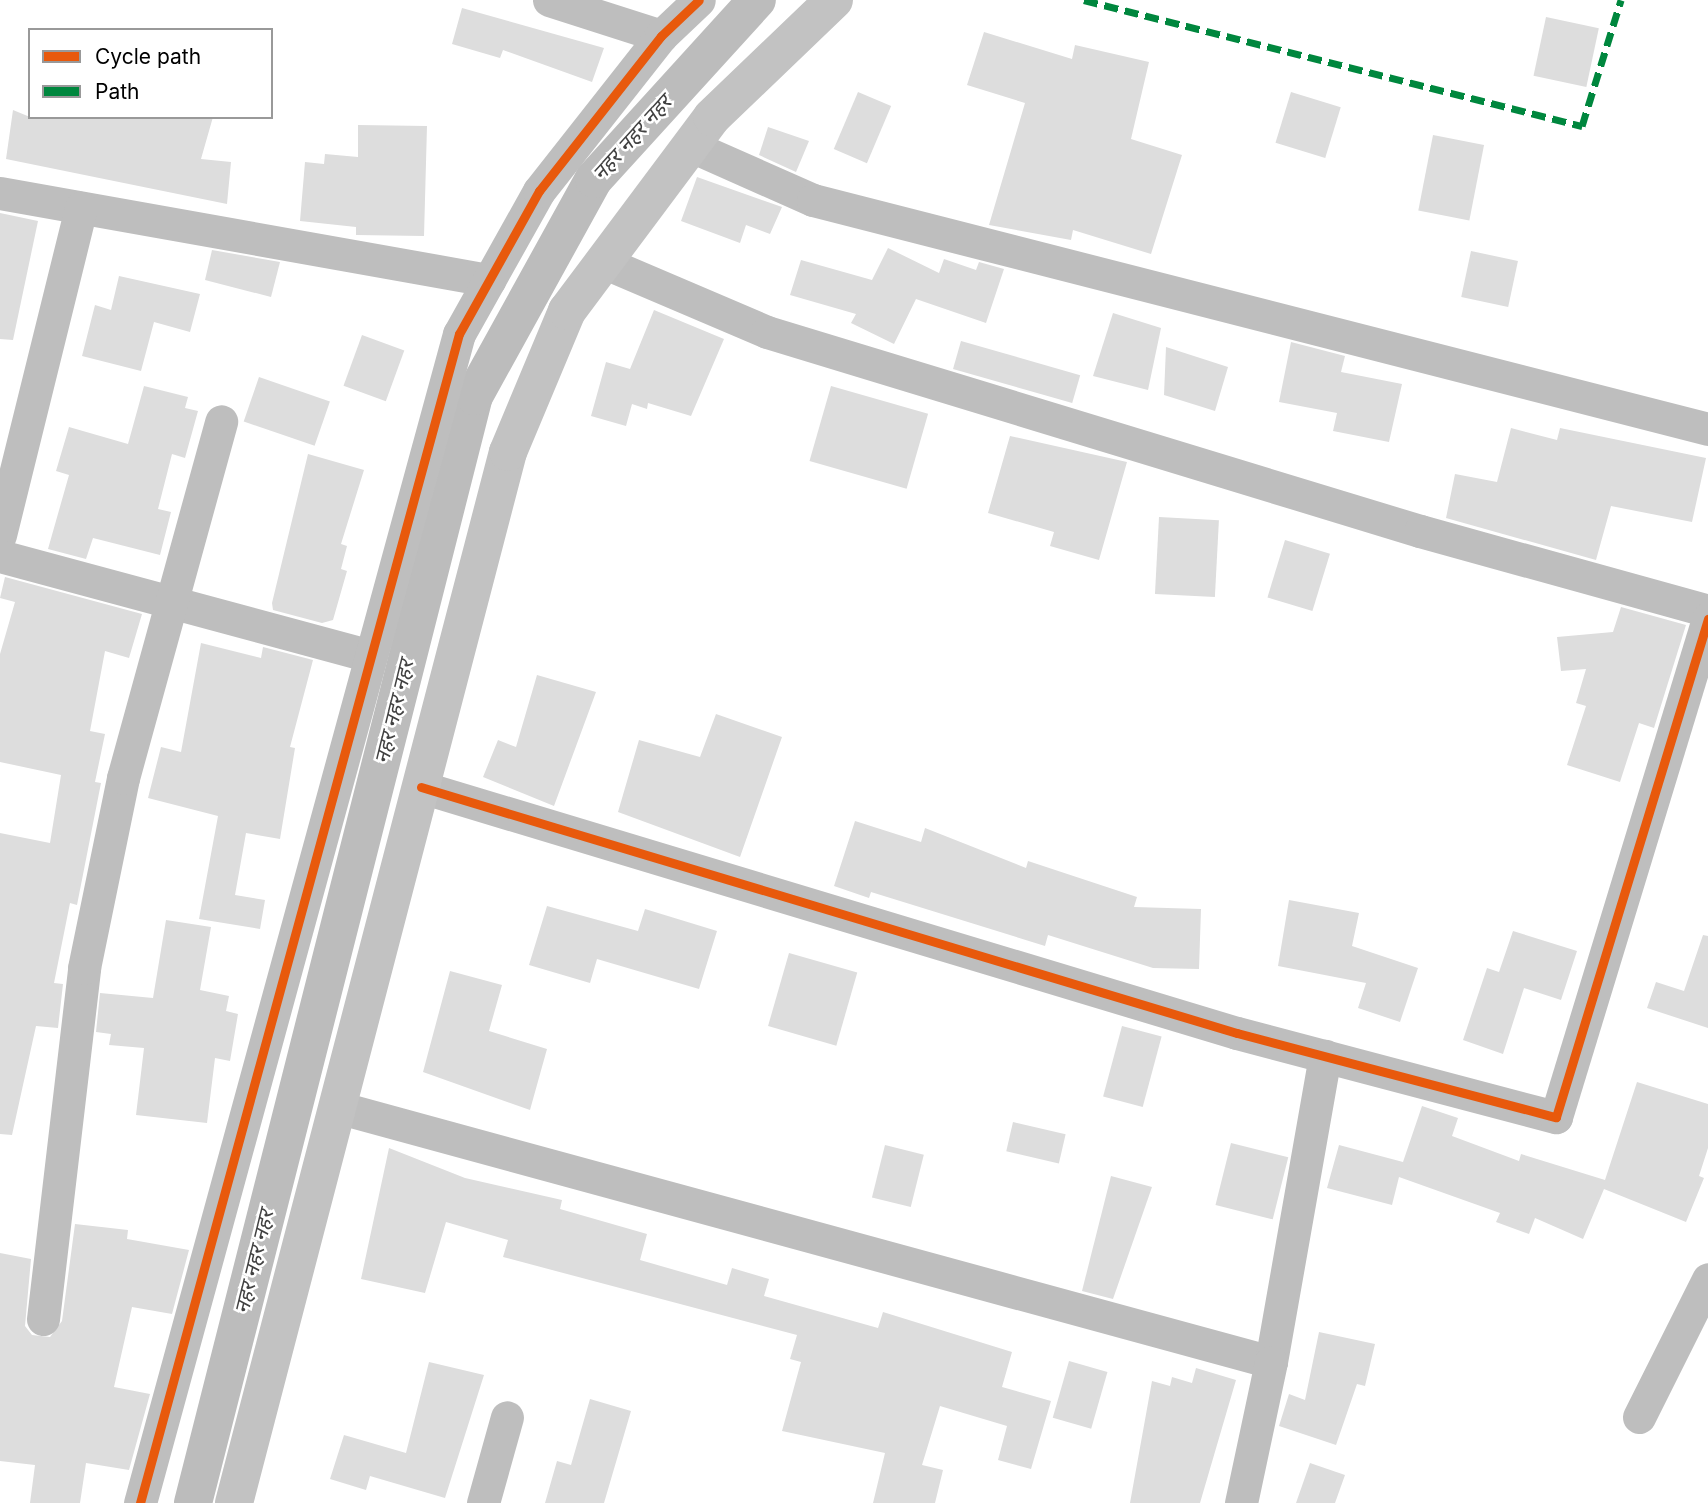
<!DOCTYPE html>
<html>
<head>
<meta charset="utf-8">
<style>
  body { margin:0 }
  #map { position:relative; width:1708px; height:1503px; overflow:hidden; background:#fff; font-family:Inter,"Noto Sans Devanagari",sans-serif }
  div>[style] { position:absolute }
  .canal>* { height:38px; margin:-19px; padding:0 19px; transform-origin:19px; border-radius:19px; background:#bcbcbc }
  .building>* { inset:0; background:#ddd; transform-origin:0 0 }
  .minor>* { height:33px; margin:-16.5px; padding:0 16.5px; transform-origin:16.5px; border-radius:16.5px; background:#bebebe }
  .secondary>* { height:38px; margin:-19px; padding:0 19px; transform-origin:19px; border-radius:19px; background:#c2c2c2 }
  .quiet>* { height:7px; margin-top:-3.5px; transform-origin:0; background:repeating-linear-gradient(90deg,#00873e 0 14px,transparent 0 21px) }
  .cycleway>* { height:9px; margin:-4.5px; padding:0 4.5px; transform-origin:4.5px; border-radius:4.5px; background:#e8590c }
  span { translate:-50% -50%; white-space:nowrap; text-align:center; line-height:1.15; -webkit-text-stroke:5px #fff; paint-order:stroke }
  .water-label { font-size:21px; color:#414141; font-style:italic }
  .legend { position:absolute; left:28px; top:28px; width:245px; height:91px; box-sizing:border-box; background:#fff; border:2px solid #999; margin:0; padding:9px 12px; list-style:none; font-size:21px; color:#000 }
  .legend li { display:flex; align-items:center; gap:14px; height:35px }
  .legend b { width:35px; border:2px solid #999 }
</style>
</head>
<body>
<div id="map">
  <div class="canal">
    <div style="left:193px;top:1503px;width:1142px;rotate:-75.76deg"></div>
    <div style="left:474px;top:396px;width:248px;rotate:-61.1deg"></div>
    <div style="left:594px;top:179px;width:242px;rotate:-47.7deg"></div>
  </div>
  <div class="building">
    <div style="clip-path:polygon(462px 8px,604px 48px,592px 82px,503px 50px,500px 58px,452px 44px)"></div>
    <div style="left:1546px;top:17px;width:54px;height:60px;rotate:12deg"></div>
    <div style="clip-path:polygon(984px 32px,1072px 59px,1075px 45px,1149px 62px,1131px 139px,1182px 155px,1151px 254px,1073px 230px,1071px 240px,989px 225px,1025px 103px,967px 85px)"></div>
    <div style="left:858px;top:92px;width:36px;height:62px;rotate:23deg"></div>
    <div style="left:1291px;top:92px;width:52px;height:53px;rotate:17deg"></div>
    <div style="clip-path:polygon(13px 110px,30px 117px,213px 117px,201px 159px,231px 162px,227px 204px,6px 159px)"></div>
    <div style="clip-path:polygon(358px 125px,427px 126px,424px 236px,356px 235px,356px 227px,300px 221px,305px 162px,324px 164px,325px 154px,358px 157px)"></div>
    <div style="clip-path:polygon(768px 127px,809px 141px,796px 172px,759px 155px)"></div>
    <div style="left:1433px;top:135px;width:52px;height:77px;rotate:11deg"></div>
    <div style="clip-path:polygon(697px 177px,782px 207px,770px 234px,746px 225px,740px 243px,681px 221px)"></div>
    <div style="clip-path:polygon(0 213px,38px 221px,13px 340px,0 339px)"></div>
    <div style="clip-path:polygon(888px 248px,939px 273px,944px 259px,976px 270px,979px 262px,1004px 269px,986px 323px,916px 299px,894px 344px,851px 323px,856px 314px,790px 295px,801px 260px,872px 280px)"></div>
    <div style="clip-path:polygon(212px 250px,280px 262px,271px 297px,205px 280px)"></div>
    <div style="left:1471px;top:251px;width:48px;height:47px;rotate:12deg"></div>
    <div style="clip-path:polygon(119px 276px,200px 294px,190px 332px,154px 322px,141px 371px,82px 356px,95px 305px,111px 310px)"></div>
    <div style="clip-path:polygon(654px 310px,724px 339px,691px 416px,648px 403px,647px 409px,632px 404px,626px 426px,591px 416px,606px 362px,630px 369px)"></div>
    <div style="clip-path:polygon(1113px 313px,1161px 328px,1148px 390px,1093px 376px)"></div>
    <div style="left:362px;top:335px;width:45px;height:54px;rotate:20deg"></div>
    <div style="left:961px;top:341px;width:124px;height:29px;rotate:16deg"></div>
    <div style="clip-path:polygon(1291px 342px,1345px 356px,1341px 372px,1402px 384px,1389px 442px,1333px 431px,1337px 413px,1279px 402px)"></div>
    <div style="clip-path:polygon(1166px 347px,1228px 367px,1215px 411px,1164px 395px)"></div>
    <div style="left:259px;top:377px;width:75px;height:47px;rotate:19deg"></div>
    <div style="clip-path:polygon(144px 386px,188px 397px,185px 408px,198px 411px,185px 458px,172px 454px,158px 509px,171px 512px,160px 555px,93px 538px,86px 559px,48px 549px,69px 475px,56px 471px,69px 427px,128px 444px)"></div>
    <div style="left:831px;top:386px;width:101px;height:78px;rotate:16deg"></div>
    <div style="clip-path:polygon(1511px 428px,1557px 440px,1560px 428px,1706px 458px,1692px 522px,1611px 506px,1596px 560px,1446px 518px,1455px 474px,1497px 482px)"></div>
    <div style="clip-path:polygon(1010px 436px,1127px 462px,1099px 560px,1050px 546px,1054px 532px,988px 513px)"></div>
    <div style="clip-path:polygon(308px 454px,364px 470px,341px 544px,347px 546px,341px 569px,347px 571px,333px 620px,322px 623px,273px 610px,272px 603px)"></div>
    <div style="left:1159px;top:517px;width:60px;height:77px;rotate:3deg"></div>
    <div style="left:1285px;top:540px;width:47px;height:60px;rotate:17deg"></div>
    <div style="clip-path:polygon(5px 577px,142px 614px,129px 658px,105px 651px,90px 731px,105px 734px,95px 782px,101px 783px,77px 905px,70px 903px,54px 983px,63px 984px,58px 1028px,36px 1026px,12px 1135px,0 1134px,0 833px,50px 843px,61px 775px,0 762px,0 654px,15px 602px,0 598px)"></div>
    <div style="clip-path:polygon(1621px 607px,1686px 625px,1654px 728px,1639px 723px,1620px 782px,1567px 765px,1586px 706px,1576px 703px,1586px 669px,1561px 671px,1557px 637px,1613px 632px)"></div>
    <div style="clip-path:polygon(201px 643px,261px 658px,263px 647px,313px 660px,290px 747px,295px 748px,280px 839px,246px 833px,235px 895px,265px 900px,260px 929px,199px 919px,218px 816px,148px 798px,161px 747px,181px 752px)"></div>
    <div style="clip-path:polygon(537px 675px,596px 692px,554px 806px,483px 777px,498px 740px,516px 747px)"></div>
    <div style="clip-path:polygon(716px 714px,782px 737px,740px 857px,618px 812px,639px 740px,700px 757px)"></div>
    <div style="clip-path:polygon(855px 821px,921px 842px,925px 828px,1026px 868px,1028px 861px,1137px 897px,1134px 907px,1201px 909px,1199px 969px,1153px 968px,1048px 935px,1045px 946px,871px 892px,869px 898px,834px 886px)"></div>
    <div style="clip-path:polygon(1289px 900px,1359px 913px,1352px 946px,1418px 968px,1400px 1022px,1358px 1008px,1366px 983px,1278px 966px)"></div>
    <div style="clip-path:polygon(547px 906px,638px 931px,645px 909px,717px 931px,699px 989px,597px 959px,590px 983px,529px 965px)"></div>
    <div style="clip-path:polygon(166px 920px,211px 927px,200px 990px,229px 996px,226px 1011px,238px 1014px,230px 1061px,215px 1058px,207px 1123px,136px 1115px,144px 1048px,109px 1045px,111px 1034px,96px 1032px,100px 993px,153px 998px)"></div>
    <div style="clip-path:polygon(1513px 931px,1577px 951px,1561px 1000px,1524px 988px,1503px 1054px,1463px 1040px,1487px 968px,1499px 972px)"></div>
    <div style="clip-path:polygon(1703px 935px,1708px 936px,1708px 1028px,1647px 1008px,1656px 982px,1684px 991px)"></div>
    <div style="left:789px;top:953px;width:71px;height:76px;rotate:16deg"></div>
    <div style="clip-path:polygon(450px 971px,502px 985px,489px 1031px,547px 1049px,530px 1110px,423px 1072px)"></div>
    <div style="left:1122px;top:1026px;width:41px;height:73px;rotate:15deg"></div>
    <div style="clip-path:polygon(1637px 1082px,1708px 1104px,1708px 1148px,1699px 1176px,1704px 1178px,1686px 1222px,1604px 1189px,1583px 1239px,1535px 1218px,1529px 1234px,1496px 1222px,1500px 1213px,1399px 1177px,1392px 1205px,1327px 1188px,1339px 1145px,1403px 1162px,1422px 1106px,1458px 1118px,1452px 1136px,1519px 1161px,1521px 1154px,1605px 1180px)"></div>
    <div style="left:1013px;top:1122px;width:54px;height:30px;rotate:13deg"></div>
    <div style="left:1231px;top:1143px;width:59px;height:64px;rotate:14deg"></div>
    <div style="left:885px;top:1145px;width:40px;height:54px;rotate:14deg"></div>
    <div style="clip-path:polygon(389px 1148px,465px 1178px,562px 1200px,560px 1209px,647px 1234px,640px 1260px,727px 1285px,732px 1268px,769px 1279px,764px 1296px,878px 1328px,883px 1312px,1012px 1352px,1002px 1387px,1051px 1401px,1031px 1469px,998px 1460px,1007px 1426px,940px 1406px,922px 1465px,943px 1470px,935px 1503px,873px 1503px,885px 1453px,782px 1431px,801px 1362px,790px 1359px,797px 1335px,503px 1257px,508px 1240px,446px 1222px,425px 1293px,361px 1279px)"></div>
    <div style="clip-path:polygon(1111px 1176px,1152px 1187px,1113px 1299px,1082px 1291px)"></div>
    <div style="clip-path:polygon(75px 1224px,128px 1230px,127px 1239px,189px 1250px,172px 1314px,132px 1307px,114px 1387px,150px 1394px,129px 1470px,86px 1463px,80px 1503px,30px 1503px,35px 1465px,0 1461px,0 1253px,31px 1259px,25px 1326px,32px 1335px,50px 1337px,62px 1321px)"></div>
    <div style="clip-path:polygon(1319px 1332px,1375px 1344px,1365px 1386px,1357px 1384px,1336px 1445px,1279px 1426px,1289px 1394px,1305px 1400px)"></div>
    <div style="left:1069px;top:1361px;width:40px;height:59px;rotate:16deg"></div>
    <div style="clip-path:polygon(429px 1362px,484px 1375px,445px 1498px,370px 1476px,366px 1490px,330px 1479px,344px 1435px,406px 1453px)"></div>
    <div style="clip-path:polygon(1196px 1368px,1236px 1380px,1200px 1503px,1130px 1503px,1152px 1381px,1170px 1386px,1172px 1377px,1192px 1383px)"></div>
    <div style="clip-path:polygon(590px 1399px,631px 1411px,604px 1503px,545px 1503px,557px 1461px,571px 1465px)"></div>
    <div style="clip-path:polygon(1310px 1463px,1345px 1475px,1335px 1503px,1296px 1503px)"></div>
  </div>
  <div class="minor">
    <div style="left:549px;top:0;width:118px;rotate:17.8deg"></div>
    <div style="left:691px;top:146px;width:133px;rotate:23.9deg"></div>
    <div style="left:813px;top:200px;width:924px;rotate:14.35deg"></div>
    <div style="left:0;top:193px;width:497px;rotate:10.1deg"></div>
    <div style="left:603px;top:262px;width:178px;rotate:23.1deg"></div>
    <div style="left:767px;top:332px;width:683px;rotate:16.95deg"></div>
    <div style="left:1420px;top:531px;width:299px;rotate:15.5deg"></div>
    <div style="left:0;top:535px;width:337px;rotate:-76.1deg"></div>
    <div style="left:0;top:556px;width:381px;rotate:15.1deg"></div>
    <div style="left:421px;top:787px;width:852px;rotate:16.78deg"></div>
    <div style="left:1237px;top:1033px;width:330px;rotate:14.8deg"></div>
    <div style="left:1556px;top:1117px;width:521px;rotate:-73.03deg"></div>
    <div style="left:337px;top:1107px;width:968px;rotate:15.27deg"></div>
    <div style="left:1271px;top:1362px;width:311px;rotate:-80deg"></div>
    <div style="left:43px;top:1319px;width:353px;rotate:-83.3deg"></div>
    <div style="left:84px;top:968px;width:194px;rotate:-78.4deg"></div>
    <div style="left:123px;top:778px;width:370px;rotate:-74.6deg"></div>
    <div style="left:1639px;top:1417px;width:154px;rotate:-63.4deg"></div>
    <div style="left:140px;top:1503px;width:1212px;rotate:-74.74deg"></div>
    <div style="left:459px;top:334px;width:164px;rotate:-60.8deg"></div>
    <div style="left:539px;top:191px;width:197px;rotate:-51.8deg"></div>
    <div style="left:661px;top:36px;width:52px;rotate:-43.5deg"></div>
    <div style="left:483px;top:1503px;width:89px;rotate:-74.4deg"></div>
    <div style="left:1241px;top:1503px;width:144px;rotate:-78deg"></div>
  </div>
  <div class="secondary">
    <div style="left:234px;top:1503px;width:1086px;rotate:-75.39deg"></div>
    <div style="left:508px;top:452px;width:153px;rotate:-67.3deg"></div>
    <div style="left:567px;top:311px;width:242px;rotate:-53.2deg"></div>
    <div style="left:712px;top:117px;width:169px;rotate:-43.8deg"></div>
  </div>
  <div class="quiet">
    <div style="left:1084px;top:0;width:514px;rotate:14.2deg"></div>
    <div style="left:1582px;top:126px;width:132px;rotate:-72.8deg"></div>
  </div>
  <div class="cycleway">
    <div style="left:421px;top:787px;width:852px;rotate:16.78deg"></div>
    <div style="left:1237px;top:1033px;width:330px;rotate:14.8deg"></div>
    <div style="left:1556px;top:1117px;width:521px;rotate:-73.03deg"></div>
    <div style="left:140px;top:1503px;width:1212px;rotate:-74.74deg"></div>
    <div style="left:459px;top:334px;width:164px;rotate:-60.8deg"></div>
    <div style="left:539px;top:191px;width:197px;rotate:-51.8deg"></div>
    <div style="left:661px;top:36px;width:52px;rotate:-43.5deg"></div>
  </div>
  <div class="water-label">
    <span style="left:632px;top:138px;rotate:-48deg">नहर नहर नहर</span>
    <span style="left:394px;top:712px;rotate:-76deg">नहर नहर नहर</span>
    <span style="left:254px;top:1262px;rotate:-76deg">नहर नहर नहर</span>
  </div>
  <ul class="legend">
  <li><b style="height:9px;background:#e8590c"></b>Cycle path</li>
  <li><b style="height:9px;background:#00873e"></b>Path</li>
  </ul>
</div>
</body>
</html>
